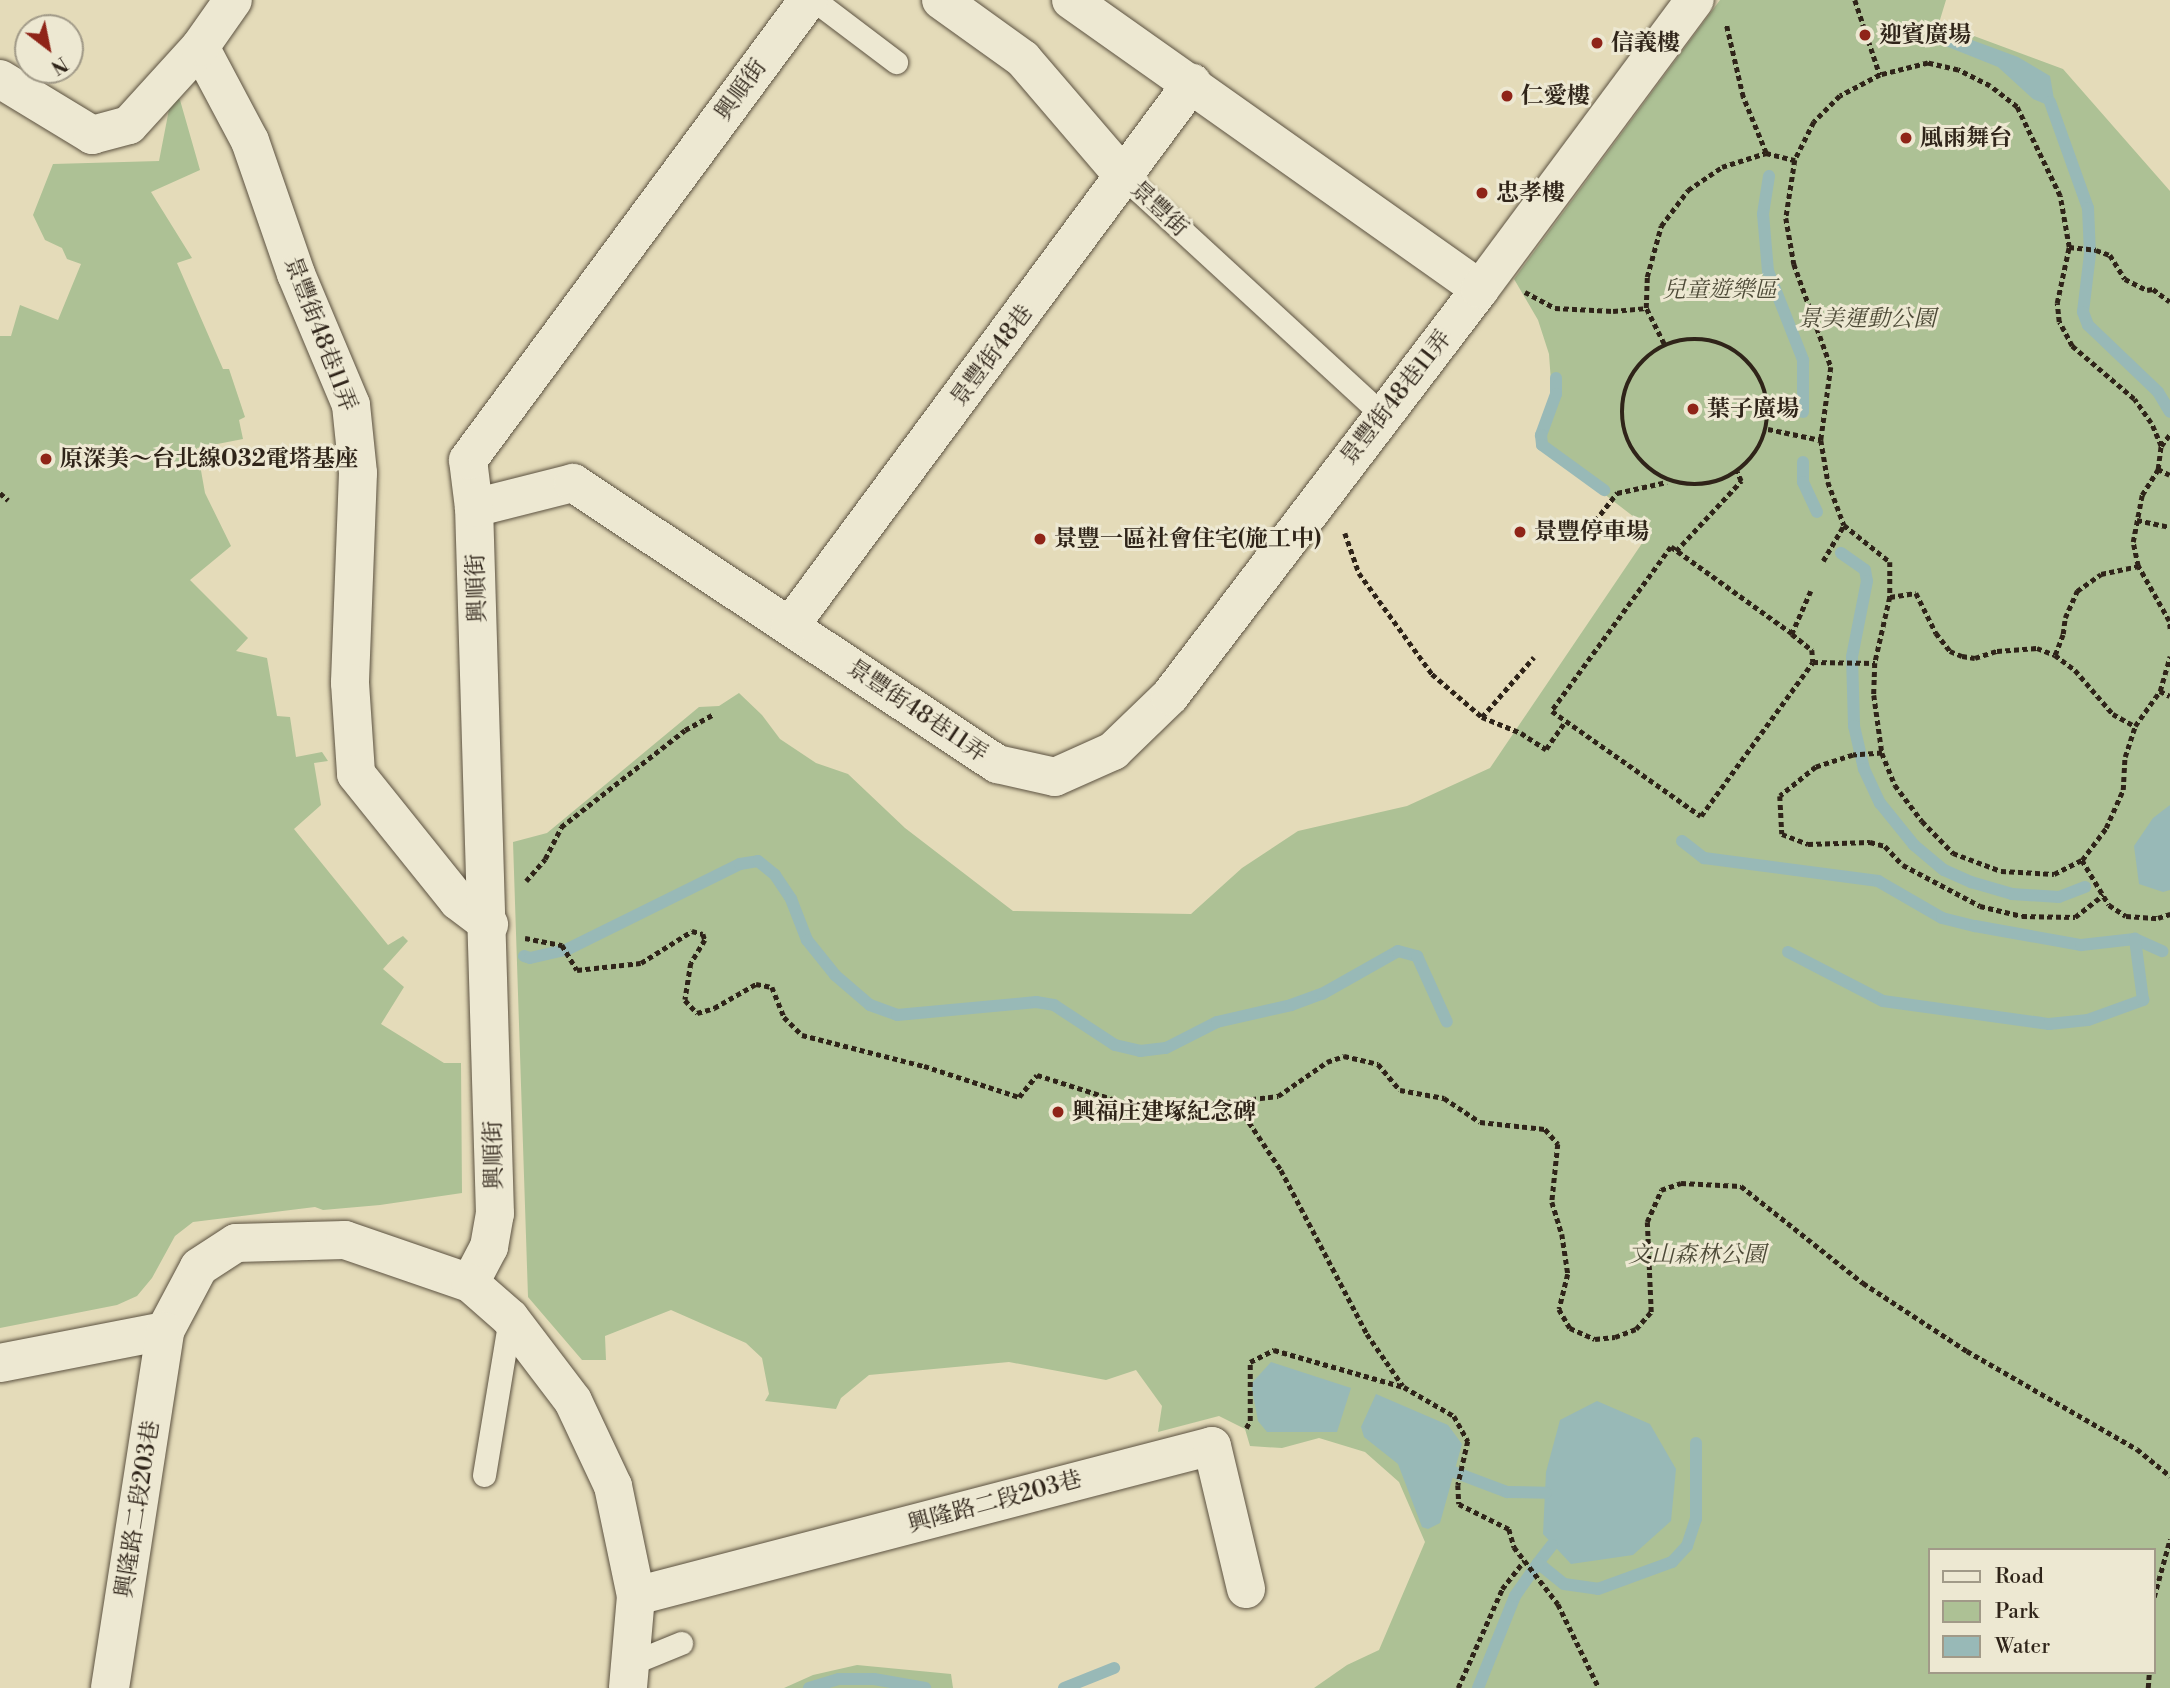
<!DOCTYPE html>
<html>
<head>
<meta charset="utf-8">
<style>
  body { margin:0 }
  #map { position:relative; width:2170px; height:1688px; overflow:hidden; background:#e4dbb9; font-family:"Libre Bodoni","Noto Serif TC",serif }
  div>[style] { position:absolute }
  .green>* { inset:0; background:#adc195 }
  .water>* { inset:0; background:#98b9b7 }
  .stream>* { height:12px; margin:-6px; padding:0 6px; transform-origin:6px; border-radius:6px; background:#98b9b7 }
  .path>* { height:4.5px; margin-top:-2.25px; transform-origin:0; background:repeating-linear-gradient(90deg,#2f2419 0 5px,transparent 0 8.5px) }
  .path>.ring { margin:-2.25px; padding:0; box-sizing:content-box; background:none; border:4.5px solid #2f2419; border-radius:50% }
  .roads { filter:drop-shadow(0 0 2px #5c5241) drop-shadow(0 0 2px #5c5241) }
  .lane>* { height:23px; margin:-11.5px; padding:0 11.5px; transform-origin:11.5px; border-radius:11.5px; background:#ede8d2 }
  .street>* { height:38px; margin:-19px; padding:0 19px; transform-origin:19px; border-radius:19px; background:#ede8d2 }
  .dots>* { width:19px; height:19px; translate:-50% -50%; box-sizing:border-box; border:4px solid #ede8d2; border-radius:50% }
  span { translate:-50% -50%; white-space:nowrap; text-align:center; line-height:1.15; -webkit-text-stroke:6px #ede8d2; paint-order:stroke }
  .poi-label { font-size:23px; color:#2f2419; font-weight:700 }
  .left { translate:0 -50%; text-align:left }
  .street-label { font-size:23px; color:#2f2419 }
  .park-label { font-size:23px; color:#4e4b38; font-style:italic }
  .legend { position:absolute; left:1928px; top:1548px; width:228px; height:126px; box-sizing:border-box; background:#ede8d2; border:2px solid #a19a88; margin:0; padding:9px 12px; list-style:none; font-size:21px; color:#2f2419 }
  .legend li { display:flex; align-items:center; gap:14px; height:35px }
  .legend b { width:35px; border:2px solid #a19a88 }
  .north { position:absolute; left:14px; top:14px; width:70px; height:70px; box-sizing:border-box; background:#ede8d2; border:2px solid #a19a88; border-radius:50%; rotate:148deg; font-size:19px; font-weight:700; line-height:28px; text-align:center; color:#2f2419 }
  .north::after { content:''; display:block; margin:auto; width:24px; height:32px; background:#8f2418; clip-path:polygon(50% 0,100% 100%,50% 72%,0 100%) }
</style>
</head>
<body>
<div id="map">
  <div class="green">
    <div style="clip-path:polygon(evenodd,1720px 0,1946px 0,1939px 23px,2063px 69px,2170px 191px,2170px 1688px,1314px 1688px,1347px 1665px,1379px 1650px,1425px 1542px,1399px 1482px,1365px 1452px,1319px 1438px,1282px 1448px,1250px 1446px,1245px 1429px,1219px 1416px,1158px 1432px,1162px 1406px,1136px 1370px,1106px 1380px,1009px 1362px,869px 1375px,841px 1398px,836px 1409px,765px 1401px,769px 1394px,762px 1358px,746px 1343px,671px 1310px,605px 1336px,606px 1360px,582px 1360px,528px 1297px,513px 842px,547px 833px,699px 707px,719px 706px,739px 693px,762px 715px,780px 739px,816px 763px,848px 774px,905px 828px,1013px 911px,1191px 914px,1242px 868px,1298px 831px,1407px 806px,1490px 768px,1651px 530px,1539px 444px,1539px 432px,1552px 396px,1549px 354px,1538px 320px,1514px 279px,1720px 0,1930px 1550px,2154px 1550px,2154px 1672px,1930px 1672px,1930px 1550px)"></div>
    <div style="clip-path:polygon(172px 94px,180px 100px,200px 170px,151px 192px,192px 258px,177px 263px,223px 369px,229px 369px,245px 417px,239px 420px,243px 439px,197px 448px,205px 493px,231px 546px,190px 580px,248px 638px,236px 651px,267px 658px,277px 716px,290px 717px,296px 757px,322px 752px,328px 761px,314px 763px,321px 805px,294px 829px,388px 945px,403px 936px,408px 941px,383px 969px,404px 987px,381px 1024px,444px 1063px,461px 1063px,462px 1193px,380px 1205px,323px 1210px,315px 1207px,193px 1222px,175px 1236px,152px 1278px,137px 1296px,117px 1305px,0 1328px,0 336px,11px 336px,20px 305px,58px 320px,81px 264px,67px 259px,62px 248px,45px 240px,33px 215px,53px 164px,159px 161px)"></div>
    <div style="clip-path:polygon(857px 1665px,951px 1674px,953px 1688px,784px 1688px,813px 1675px)"></div>
  </div>
  <div class="water">
    <div style="clip-path:polygon(1934px 26px,2018px 57px,2050px 76px,2054px 99px,2045px 104px,2033px 99px,1998px 67px,1928px 39px)"></div>
    <div style="clip-path:polygon(2170px 805px,2170px 890px,2163px 892px,2139px 884px,2134px 846px,2153px 818px)"></div>
    <div style="clip-path:polygon(1271px 1362px,1351px 1388px,1337px 1432px,1267px 1432px,1258px 1421px,1251px 1384px)"></div>
    <div style="clip-path:polygon(1376px 1394px,1448px 1425px,1462px 1444px,1440px 1523px,1428px 1529px,1422px 1527px,1398px 1464px,1364px 1437px,1361px 1427px)"></div>
    <div style="clip-path:polygon(1597px 1401px,1650px 1424px,1676px 1469px,1671px 1521px,1633px 1555px,1571px 1564px,1543px 1534px,1546px 1472px,1560px 1420px)"></div>
  </div>
  <div class="stream">
    <div style="left:2050px;top:102px;width:113px;rotate:70.3deg"></div>
    <div style="left:2088px;top:208px;width:46px;rotate:87.5deg"></div>
    <div style="left:2090px;top:254px;width:58px;rotate:96.9deg"></div>
    <div style="left:2083px;top:312px;width:14px;rotate:69deg"></div>
    <div style="left:2088px;top:325px;width:97px;rotate:43.7deg"></div>
    <div style="left:2158px;top:392px;width:23px;rotate:59deg"></div>
    <div style="left:1769px;top:176px;width:38px;rotate:99deg"></div>
    <div style="left:1763px;top:214px;width:57px;rotate:85deg"></div>
    <div style="left:1768px;top:271px;width:96px;rotate:68.5deg"></div>
    <div style="left:1803px;top:360px;width:52px;rotate:90deg"></div>
    <div style="left:1556px;top:378px;width:16px;rotate:90deg"></div>
    <div style="left:1556px;top:394px;width:44px;rotate:110.1deg"></div>
    <div style="left:1541px;top:435px;width:10px;rotate:84deg"></div>
    <div style="left:1542px;top:445px;width:77px;rotate:36deg"></div>
    <div style="left:1803px;top:462px;width:20px;rotate:90deg"></div>
    <div style="left:1803px;top:482px;width:33px;rotate:65deg"></div>
    <div style="left:1841px;top:553px;width:29px;rotate:35deg"></div>
    <div style="left:1865px;top:570px;width:11px;rotate:80deg"></div>
    <div style="left:1867px;top:581px;width:77px;rotate:101.2deg"></div>
    <div style="left:1852px;top:657px;width:69px;rotate:88.3deg"></div>
    <div style="left:1854px;top:726px;width:44px;rotate:76.9deg"></div>
    <div style="left:1864px;top:769px;width:38px;rotate:65deg"></div>
    <div style="left:1880px;top:803px;width:54px;rotate:51deg"></div>
    <div style="left:1914px;top:845px;width:39px;rotate:40deg"></div>
    <div style="left:1944px;top:870px;width:30px;rotate:24deg"></div>
    <div style="left:1971px;top:882px;width:43px;rotate:16.3deg"></div>
    <div style="left:2012px;top:894px;width:47px;rotate:3.7deg"></div>
    <div style="left:2059px;top:897px;width:28px;rotate:-21deg"></div>
    <div style="left:1682px;top:841px;width:28px;rotate:38deg"></div>
    <div style="left:1704px;top:858px;width:176px;rotate:7.5deg"></div>
    <div style="left:1878px;top:881px;width:74px;rotate:30deg"></div>
    <div style="left:1942px;top:918px;width:34px;rotate:14deg"></div>
    <div style="left:1975px;top:926px;width:108px;rotate:10.2deg"></div>
    <div style="left:2081px;top:945px;width:54px;rotate:-6.3deg"></div>
    <div style="left:2135px;top:939px;width:30px;rotate:24deg"></div>
    <div style="left:1788px;top:952px;width:107px;rotate:27.3deg"></div>
    <div style="left:1883px;top:1001px;width:168px;rotate:7.9deg"></div>
    <div style="left:2049px;top:1024px;width:39px;rotate:-6deg"></div>
    <div style="left:2088px;top:1020px;width:59px;rotate:-20deg"></div>
    <div style="left:2143px;top:1000px;width:62px;rotate:-97.5deg"></div>
    <div style="left:524px;top:956px;width:6px;rotate:18deg"></div>
    <div style="left:530px;top:958px;width:39px;rotate:-13deg"></div>
    <div style="left:568px;top:949px;width:192px;rotate:-26.3deg"></div>
    <div style="left:740px;top:864px;width:18px;rotate:-9deg"></div>
    <div style="left:758px;top:861px;width:22px;rotate:39deg"></div>
    <div style="left:775px;top:875px;width:29px;rotate:56deg"></div>
    <div style="left:791px;top:899px;width:44px;rotate:68.7deg"></div>
    <div style="left:807px;top:940px;width:45px;rotate:51.3deg"></div>
    <div style="left:835px;top:975px;width:46px;rotate:40.6deg"></div>
    <div style="left:870px;top:1005px;width:29px;rotate:20deg"></div>
    <div style="left:897px;top:1015px;width:140px;rotate:-5.3deg"></div>
    <div style="left:1036px;top:1002px;width:18px;rotate:9deg"></div>
    <div style="left:1054px;top:1005px;width:73px;rotate:33.3deg"></div>
    <div style="left:1115px;top:1045px;width:26px;rotate:13deg"></div>
    <div style="left:1140px;top:1051px;width:26px;rotate:-7deg"></div>
    <div style="left:1166px;top:1048px;width:57px;rotate:-27deg"></div>
    <div style="left:1217px;top:1022px;width:76px;rotate:-12.9deg"></div>
    <div style="left:1291px;top:1005px;width:33px;rotate:-20deg"></div>
    <div style="left:1322px;top:994px;width:87px;rotate:-29.5deg"></div>
    <div style="left:1398px;top:951px;width:20px;rotate:15deg"></div>
    <div style="left:1417px;top:956px;width:72px;rotate:65.6deg"></div>
    <div style="left:1454px;top:1472px;width:57px;rotate:20.7deg"></div>
    <div style="left:1507px;top:1492px;width:39px;rotate:1deg"></div>
    <div style="left:1552px;top:1545px;width:23px;rotate:128deg"></div>
    <div style="left:1538px;top:1563px;width:33px;rotate:39deg"></div>
    <div style="left:1564px;top:1584px;width:34px;rotate:8deg"></div>
    <div style="left:1598px;top:1589px;width:79px;rotate:-20deg"></div>
    <div style="left:1672px;top:1562px;width:22px;rotate:-47deg"></div>
    <div style="left:1687px;top:1546px;width:28px;rotate:-72deg"></div>
    <div style="left:1696px;top:1519px;width:76px;rotate:-90deg"></div>
    <div style="left:809px;top:1688px;width:31px;rotate:-17deg"></div>
    <div style="left:839px;top:1679px;width:35px"></div>
    <div style="left:874px;top:1679px;width:52px;rotate:10deg"></div>
    <div style="left:1064px;top:1688px;width:54px;rotate:-21.8deg"></div>
    <div style="left:1478px;top:1688px;width:99px;rotate:-68.1deg"></div>
    <div style="left:1515px;top:1596px;width:40px;rotate:-55.1deg"></div>
  </div>
  <div class="path">
    <div style="left:1855px;top:0;width:79px;rotate:71.6deg"></div>
    <div style="left:1766px;top:153px;width:30px;rotate:14deg"></div>
    <div style="left:2069px;top:247px;width:27px;rotate:6deg"></div>
    <div style="left:2096px;top:250px;width:15px;rotate:20deg"></div>
    <div style="left:2110px;top:255px;width:28px;rotate:58deg"></div>
    <div style="left:2125px;top:279px;width:25px;rotate:27deg"></div>
    <div style="left:2147px;top:290px;width:6px;rotate:-9deg"></div>
    <div style="left:2153px;top:289px;width:21px;rotate:37deg"></div>
    <div style="left:1525px;top:292px;width:34px;rotate:28deg"></div>
    <div style="left:1555px;top:308px;width:58px;rotate:3deg"></div>
    <div style="left:1613px;top:311px;width:33px;rotate:-5deg"></div>
    <div class="ring" style="left:1622px;top:339px;width:141.5px;height:141.5px"></div>
    <div style="left:1664px;top:344px;width:40px;rotate:-116.6deg"></div>
    <div style="left:1646px;top:308px;width:31px;rotate:-88deg"></div>
    <div style="left:1647px;top:277px;width:53px;rotate:-74.6deg"></div>
    <div style="left:1661px;top:226px;width:45px;rotate:-53.1deg"></div>
    <div style="left:1688px;top:190px;width:41px;rotate:-34.1deg"></div>
    <div style="left:1722px;top:167px;width:46px;rotate:-17.7deg"></div>
    <div style="left:1766px;top:153px;width:61px;rotate:-112.3deg"></div>
    <div style="left:1743px;top:97px;width:75px;rotate:-103.1deg"></div>
    <div style="left:1768px;top:429px;width:54px;rotate:11.7deg"></div>
    <div style="left:2161px;top:446px;width:15px;rotate:-53deg"></div>
    <div style="left:2158px;top:469px;width:13px;rotate:27deg"></div>
    <div style="left:0;top:493px;width:11px;rotate:41deg"></div>
    <div style="left:2137px;top:520px;width:34px;rotate:12deg"></div>
    <div style="left:1595px;top:521px;width:36px;rotate:-52deg"></div>
    <div style="left:1617px;top:493px;width:51px;rotate:-12.4deg"></div>
    <div style="left:1345px;top:533px;width:42px;rotate:70.7deg"></div>
    <div style="left:1359px;top:573px;width:125px;rotate:54.1deg"></div>
    <div style="left:1432px;top:674px;width:66px;rotate:40.7deg"></div>
    <div style="left:1482px;top:717px;width:79px;rotate:-49.1deg"></div>
    <div style="left:1676px;top:551px;width:96px;rotate:-47.1deg"></div>
    <div style="left:1741px;top:481px;width:10px;rotate:-114deg"></div>
    <div style="left:1823px;top:561px;width:42px;rotate:-59.7deg"></div>
    <div style="left:1811px;top:591px;width:47px;rotate:113.8deg"></div>
    <div style="left:1792px;top:634px;width:149px;rotate:-144.3deg"></div>
    <div style="left:1671px;top:547px;width:203px;rotate:126deg"></div>
    <div style="left:1552px;top:711px;width:182px;rotate:35.2deg"></div>
    <div style="left:1701px;top:816px;width:190px;rotate:-54deg"></div>
    <div style="left:1813px;top:662px;width:62px;rotate:0.9deg"></div>
    <div style="left:1890px;top:597px;width:26px;rotate:-9deg"></div>
    <div style="left:1916px;top:593px;width:45px;rotate:63.4deg"></div>
    <div style="left:1936px;top:633px;width:23px;rotate:52deg"></div>
    <div style="left:1950px;top:651px;width:13px;rotate:23deg"></div>
    <div style="left:1962px;top:656px;width:13px;rotate:9deg"></div>
    <div style="left:1975px;top:658px;width:23px;rotate:-18deg"></div>
    <div style="left:1997px;top:651px;width:40px;rotate:-4.3deg"></div>
    <div style="left:2037px;top:648px;width:19px;rotate:21deg"></div>
    <div style="left:2055px;top:655px;width:25px;rotate:37deg"></div>
    <div style="left:2075px;top:670px;width:58px;rotate:49.2deg"></div>
    <div style="left:2113px;top:714px;width:25px;rotate:29deg"></div>
    <div style="left:2170px;top:629px;width:8px;rotate:-97deg"></div>
    <div style="left:2169px;top:621px;width:63px;rotate:-119.4deg"></div>
    <div style="left:2138px;top:566px;width:25px;rotate:-102deg"></div>
    <div style="left:2133px;top:542px;width:48px;rotate:-79.2deg"></div>
    <div style="left:2142px;top:495px;width:31px;rotate:-58deg"></div>
    <div style="left:2158px;top:469px;width:23px;rotate:-83deg"></div>
    <div style="left:2161px;top:446px;width:25px;rotate:-113deg"></div>
    <div style="left:2151px;top:423px;width:29px;rotate:-125deg"></div>
    <div style="left:2134px;top:399px;width:82px;rotate:-139.5deg"></div>
    <div style="left:2072px;top:346px;width:27px;rotate:-118deg"></div>
    <div style="left:2059px;top:322px;width:19px;rotate:-96deg"></div>
    <div style="left:2057px;top:303px;width:57px;rotate:-77.9deg"></div>
    <div style="left:2069px;top:247px;width:52px;rotate:-100deg"></div>
    <div style="left:2060px;top:196px;width:99px;rotate:-115.8deg"></div>
    <div style="left:2017px;top:107px;width:34px;rotate:-142deg"></div>
    <div style="left:1990px;top:86px;width:36px;rotate:-153deg"></div>
    <div style="left:1958px;top:70px;width:31px;rotate:-167deg"></div>
    <div style="left:1928px;top:63px;width:49px;rotate:166deg"></div>
    <div style="left:1880px;top:75px;width:45px;rotate:152.3deg"></div>
    <div style="left:1840px;top:96px;width:37px;rotate:135deg"></div>
    <div style="left:1814px;top:122px;width:42px;rotate:116.6deg"></div>
    <div style="left:1795px;top:160px;width:59px;rotate:98.8deg"></div>
    <div style="left:1786px;top:218px;width:47px;rotate:80.1deg"></div>
    <div style="left:1794px;top:264px;width:109px;rotate:70.2deg"></div>
    <div style="left:1831px;top:367px;width:74px;rotate:97.8deg"></div>
    <div style="left:1821px;top:440px;width:43px;rotate:80.5deg"></div>
    <div style="left:1828px;top:482px;width:46px;rotate:69.6deg"></div>
    <div style="left:1844px;top:525px;width:59px;rotate:38.8deg"></div>
    <div style="left:1890px;top:562px;width:35px;rotate:90deg"></div>
    <div style="left:1890px;top:597px;width:68px;rotate:102.8deg"></div>
    <div style="left:1875px;top:663px;width:32px;rotate:92deg"></div>
    <div style="left:1874px;top:695px;width:59px;rotate:82.1deg"></div>
    <div style="left:1882px;top:753px;width:35px;rotate:68deg"></div>
    <div style="left:1895px;top:785px;width:45px;rotate:53.1deg"></div>
    <div style="left:1922px;top:821px;width:45px;rotate:45.9deg"></div>
    <div style="left:1953px;top:853px;width:51px;rotate:20.6deg"></div>
    <div style="left:2001px;top:871px;width:53px;rotate:3.2deg"></div>
    <div style="left:2054px;top:874px;width:31px;rotate:-27deg"></div>
    <div style="left:2082px;top:860px;width:40px;rotate:-53deg"></div>
    <div style="left:2106px;top:828px;width:42px;rotate:-65.9deg"></div>
    <div style="left:2123px;top:790px;width:33px;rotate:-87deg"></div>
    <div style="left:2125px;top:757px;width:33px;rotate:-72deg"></div>
    <div style="left:2135px;top:726px;width:43px;rotate:-54.5deg"></div>
    <div style="left:2160px;top:691px;width:36px;rotate:-74deg"></div>
    <div style="left:1792px;top:634px;width:26px;rotate:39deg"></div>
    <div style="left:1812px;top:650px;width:12px;rotate:85deg"></div>
    <div style="left:2055px;top:655px;width:22px;rotate:-69deg"></div>
    <div style="left:2063px;top:634px;width:16px;rotate:-83deg"></div>
    <div style="left:2065px;top:618px;width:30px;rotate:-66deg"></div>
    <div style="left:2077px;top:591px;width:29px;rotate:-35deg"></div>
    <div style="left:2101px;top:574px;width:38px;rotate:-12deg"></div>
    <div style="left:2160px;top:691px;width:11px;rotate:27deg"></div>
    <div style="left:1482px;top:717px;width:42px;rotate:22.3deg"></div>
    <div style="left:1521px;top:733px;width:30px;rotate:33deg"></div>
    <div style="left:1546px;top:749px;width:33px;rotate:-55deg"></div>
    <div style="left:1882px;top:753px;width:29px;rotate:176deg"></div>
    <div style="left:1853px;top:755px;width:39px;rotate:162deg"></div>
    <div style="left:1816px;top:767px;width:46px;rotate:141.1deg"></div>
    <div style="left:1780px;top:796px;width:38px;rotate:87deg"></div>
    <div style="left:1782px;top:834px;width:28px;rotate:21deg"></div>
    <div style="left:1808px;top:844px;width:62px;rotate:-1.8deg"></div>
    <div style="left:1870px;top:842px;width:16px;rotate:15deg"></div>
    <div style="left:1885px;top:846px;width:26px;rotate:47deg"></div>
    <div style="left:1903px;top:865px;width:87px;rotate:28deg"></div>
    <div style="left:1980px;top:906px;width:43px;rotate:13.4deg"></div>
    <div style="left:2022px;top:916px;width:53px;rotate:1.1deg"></div>
    <div style="left:2075px;top:917px;width:36px;rotate:-38deg"></div>
    <div style="left:2082px;top:860px;width:52px;rotate:59deg"></div>
    <div style="left:2109px;top:905px;width:20px;rotate:33deg"></div>
    <div style="left:2126px;top:916px;width:32px;rotate:4deg"></div>
    <div style="left:2158px;top:918px;width:13px;rotate:-18deg"></div>
    <div style="left:526px;top:881px;width:29px;rotate:-49deg"></div>
    <div style="left:545px;top:859px;width:36px;rotate:-63deg"></div>
    <div style="left:561px;top:827px;width:157px;rotate:-38deg"></div>
    <div style="left:685px;top:730px;width:33px;rotate:-29deg"></div>
    <div style="left:525px;top:938px;width:38px;rotate:11deg"></div>
    <div style="left:562px;top:945px;width:29px;rotate:59deg"></div>
    <div style="left:577px;top:970px;width:64px;rotate:-6.2deg"></div>
    <div style="left:641px;top:963px;width:60px;rotate:-32.1deg"></div>
    <div style="left:692px;top:931px;width:11px;rotate:15deg"></div>
    <div style="left:703px;top:934px;width:6px;rotate:72deg"></div>
    <div style="left:705px;top:940px;width:27px;rotate:121deg"></div>
    <div style="left:691px;top:963px;width:37px;rotate:99deg"></div>
    <div style="left:685px;top:1000px;width:18px;rotate:47deg"></div>
    <div style="left:697px;top:1013px;width:18px;rotate:-16deg"></div>
    <div style="left:714px;top:1008px;width:48px;rotate:-29.7deg"></div>
    <div style="left:756px;top:984px;width:16px;rotate:11deg"></div>
    <div style="left:772px;top:987px;width:32px;rotate:68deg"></div>
    <div style="left:784px;top:1017px;width:25px;rotate:45deg"></div>
    <div style="left:802px;top:1035px;width:126px;rotate:14.3deg"></div>
    <div style="left:924px;top:1066px;width:100px;rotate:18.1deg"></div>
    <div style="left:1019px;top:1097px;width:28px;rotate:-51deg"></div>
    <div style="left:1037px;top:1075px;width:119px;rotate:17.7deg"></div>
    <div style="left:1150px;top:1111px;width:129px;rotate:-6.7deg"></div>
    <div style="left:1278px;top:1096px;width:60px;rotate:-34.8deg"></div>
    <div style="left:1327px;top:1062px;width:18px;rotate:-19deg"></div>
    <div style="left:1344px;top:1056px;width:35px;rotate:13deg"></div>
    <div style="left:1378px;top:1064px;width:34px;rotate:50deg"></div>
    <div style="left:1400px;top:1090px;width:45px;rotate:10.3deg"></div>
    <div style="left:1444px;top:1098px;width:43px;rotate:33.7deg"></div>
    <div style="left:1480px;top:1122px;width:65px;rotate:6.1deg"></div>
    <div style="left:1545px;top:1129px;width:20px;rotate:49deg"></div>
    <div style="left:1558px;top:1144px;width:58px;rotate:95.9deg"></div>
    <div style="left:1552px;top:1202px;width:34px;rotate:73deg"></div>
    <div style="left:1562px;top:1234px;width:40px;rotate:81.5deg"></div>
    <div style="left:1568px;top:1274px;width:36px;rotate:104deg"></div>
    <div style="left:1559px;top:1309px;width:22px;rotate:60deg"></div>
    <div style="left:1570px;top:1328px;width:27px;rotate:24deg"></div>
    <div style="left:1595px;top:1339px;width:20px;rotate:-6deg"></div>
    <div style="left:1615px;top:1337px;width:22px;rotate:-21deg"></div>
    <div style="left:1636px;top:1329px;width:23px;rotate:-49deg"></div>
    <div style="left:1651px;top:1312px;width:90px;rotate:-92.5deg"></div>
    <div style="left:1647px;top:1222px;width:35px;rotate:-66deg"></div>
    <div style="left:1661px;top:1190px;width:21px;rotate:-19deg"></div>
    <div style="left:1681px;top:1183px;width:60px;rotate:2.9deg"></div>
    <div style="left:1741px;top:1186px;width:156px;rotate:38.5deg"></div>
    <div style="left:1863px;top:1283px;width:124px;rotate:33.2deg"></div>
    <div style="left:1967px;top:1351px;width:196px;rotate:30deg"></div>
    <div style="left:2137px;top:1449px;width:43px;rotate:39.3deg"></div>
    <div style="left:1235px;top:1101px;width:83px;rotate:56.3deg"></div>
    <div style="left:1281px;top:1170px;width:185px;rotate:62.3deg"></div>
    <div style="left:1367px;top:1334px;width:63px;rotate:55.3deg"></div>
    <div style="left:1246px;top:1428px;width:8px;rotate:-60deg"></div>
    <div style="left:1250px;top:1421px;width:59px;rotate:-90deg"></div>
    <div style="left:1250px;top:1362px;width:27px;rotate:-27deg"></div>
    <div style="left:1274px;top:1350px;width:135px;rotate:15.9deg"></div>
    <div style="left:1404px;top:1387px;width:58px;rotate:30.1deg"></div>
    <div style="left:1454px;top:1416px;width:29px;rotate:61deg"></div>
    <div style="left:1468px;top:1441px;width:45px;rotate:102.8deg"></div>
    <div style="left:1458px;top:1485px;width:19px;rotate:87deg"></div>
    <div style="left:1459px;top:1504px;width:56px;rotate:26.6deg"></div>
    <div style="left:1509px;top:1529px;width:19px;rotate:74deg"></div>
    <div style="left:1514px;top:1547px;width:72px;rotate:52.3deg"></div>
    <div style="left:1558px;top:1604px;width:93px;rotate:64deg"></div>
    <div style="left:2154px;top:1597px;width:60px;rotate:-74.6deg"></div>
    <div style="left:1458px;top:1688px;width:108px;rotate:-66deg"></div>
    <div style="left:1502px;top:1589px;width:36px;rotate:-52deg"></div>
    <div style="left:2148px;top:1688px;width:16px;rotate:-86deg"></div>
  </div>
  <div class="roads">
    <div class="lane">
      <div style="left:814px;top:0;width:103px;rotate:37.1deg"></div>
      <div style="left:1125px;top:178px;width:349px;rotate:42.6deg"></div>
      <div style="left:484px;top:1475px;width:159px;rotate:-80.6deg"></div>
      <div style="left:632px;top:1663px;width:53px;rotate:-22.2deg"></div>
    </div>
    <div class="street">
      <div style="left:941px;top:0;width:101px;rotate:35.7deg"></div>
      <div style="left:1023px;top:59px;width:157px;rotate:49.4deg"></div>
      <div style="left:1071px;top:0;width:501px;rotate:35.25deg"></div>
      <div style="left:200px;top:47px;width:106px;rotate:62deg"></div>
      <div style="left:250px;top:141px;width:141px;rotate:70.9deg"></div>
      <div style="left:296px;top:274px;width:142px;rotate:67.2deg"></div>
      <div style="left:351px;top:405px;width:68px;rotate:84.1deg"></div>
      <div style="left:358px;top:473px;width:210px;rotate:92.2deg"></div>
      <div style="left:350px;top:683px;width:91px;rotate:86.2deg"></div>
      <div style="left:356px;top:774px;width:163px;rotate:51.2deg"></div>
      <div style="left:458px;top:901px;width:39px;rotate:37deg"></div>
      <div style="left:0;top:79px;width:108px;rotate:31.3deg"></div>
      <div style="left:92px;top:135px;width:38px;rotate:-15deg"></div>
      <div style="left:129px;top:125px;width:105px;rotate:-47.7deg"></div>
      <div style="left:200px;top:47px;width:57px;rotate:-54.9deg"></div>
      <div style="left:474px;top:508px;width:102px;rotate:-14.2deg"></div>
      <div style="left:573px;top:483px;width:509px;rotate:33.53deg"></div>
      <div style="left:997px;top:764px;width:59px;rotate:12.6deg"></div>
      <div style="left:1055px;top:777px;width:64px;rotate:-24.1deg"></div>
      <div style="left:1113px;top:751px;width:79px;rotate:-44deg"></div>
      <div style="left:1170px;top:696px;width:512px;rotate:-52.7deg"></div>
      <div style="left:1480px;top:289px;width:360px;rotate:-53.4deg"></div>
      <div style="left:790px;top:626px;width:676px;rotate:-53.49deg"></div>
      <div style="left:470px;top:1283px;width:41px;rotate:-62.2deg"></div>
      <div style="left:489px;top:1247px;width:34px;rotate:-80deg"></div>
      <div style="left:495px;top:1214px;width:706px;rotate:-91.7deg"></div>
      <div style="left:474px;top:508px;width:48px;rotate:-97.1deg"></div>
      <div style="left:468px;top:460px;width:572px;rotate:-53.53deg"></div>
      <div style="left:0;top:1363px;width:168px;rotate:-11deg"></div>
      <div style="left:165px;top:1331px;width:72px;rotate:-62deg"></div>
      <div style="left:199px;top:1267px;width:44px;rotate:-33deg"></div>
      <div style="left:236px;top:1243px;width:109px;rotate:-1.6deg"></div>
      <div style="left:345px;top:1240px;width:132px;rotate:19deg"></div>
      <div style="left:470px;top:1283px;width:53px;rotate:41.2deg"></div>
      <div style="left:510px;top:1318px;width:104px;rotate:52.8deg"></div>
      <div style="left:573px;top:1401px;width:94px;rotate:64.8deg"></div>
      <div style="left:613px;top:1486px;width:112px;rotate:78.2deg"></div>
      <div style="left:636px;top:1596px;width:92px;rotate:95deg"></div>
      <div style="left:636px;top:1596px;width:595px;rotate:-14.6deg"></div>
      <div style="left:1212px;top:1446px;width:147px;rotate:76.6deg"></div>
      <div style="left:110px;top:1688px;width:361px;rotate:-81.2deg"></div>
    </div>
  </div>
  <div class="dots">
    <div style="left:1865px;top:35px;background:#8f2418"></div>
    <div style="left:1597px;top:43px;background:#8f2418"></div>
    <div style="left:1507px;top:96px;background:#8f2418"></div>
    <div style="left:1906px;top:138px;background:#8f2418"></div>
    <div style="left:1482px;top:193px;background:#8f2418"></div>
    <div style="left:1693px;top:409px;background:#8f2418"></div>
    <div style="left:46px;top:459px;background:#8f2418"></div>
    <div style="left:1520px;top:532px;background:#8f2418"></div>
    <div style="left:1040px;top:539px;background:#8f2418"></div>
    <div style="left:1058px;top:1112px;background:#8f2418"></div>
  </div>
  <div class="poi-label">
    <span class="left" style="left:1879px;top:35px">迎賓廣場</span>
    <span class="left" style="left:1611px;top:43px">信義樓</span>
    <span class="left" style="left:1521px;top:96px">仁愛樓</span>
    <span class="left" style="left:1920px;top:138px">風雨舞台</span>
    <span class="left" style="left:1496px;top:193px">忠孝樓</span>
    <span class="left" style="left:1707px;top:409px">葉子廣場</span>
    <span class="left" style="left:60px;top:459px">原深美～台北線032電塔基座</span>
    <span class="left" style="left:1534px;top:532px">景豐停車場</span>
    <span class="left" style="left:1054px;top:539px">景豐一區社會住宅(施工中)</span>
    <span class="left" style="left:1072px;top:1112px">興福庄建塚紀念碑</span>
  </div>
  <div class="street-label">
    <span style="left:741px;top:90px;rotate:-54deg">興順街</span>
    <span style="left:1159px;top:209px;rotate:43deg">景豐街</span>
    <span style="left:320px;top:334px;rotate:69deg">景豐街48巷11弄</span>
    <span style="left:992px;top:356px;rotate:-53deg">景豐街48巷</span>
    <span style="left:1396px;top:398px;rotate:-52deg">景豐街48巷11弄</span>
    <span style="left:477px;top:588px;rotate:-92deg">興順街</span>
    <span style="left:917px;top:711px;rotate:34deg">景豐街48巷11弄</span>
    <span style="left:494px;top:1155px;rotate:-91deg">興順街</span>
    <span style="left:995px;top:1502px;rotate:-15deg">興隆路二段203巷</span>
    <span style="left:138px;top:1509px;rotate:-81deg">興隆路二段203巷</span>
  </div>
  <div class="park-label">
    <span style="left:1720px;top:290px">兒童遊樂區</span>
    <span style="left:1867px;top:319px">景美運動公園</span>
    <span style="left:1697px;top:1255px">文山森林公園</span>
  </div>
  <ul class="legend">
  <li><b style="height:9px;background:#ede8d2"></b>Road</li>
  <li><b style="height:19px;background:#adc195"></b>Park</li>
  <li><b style="height:19px;background:#98b9b7"></b>Water</li>
  </ul>
  <div class="north">N</div>
</div>
</body>
</html>
